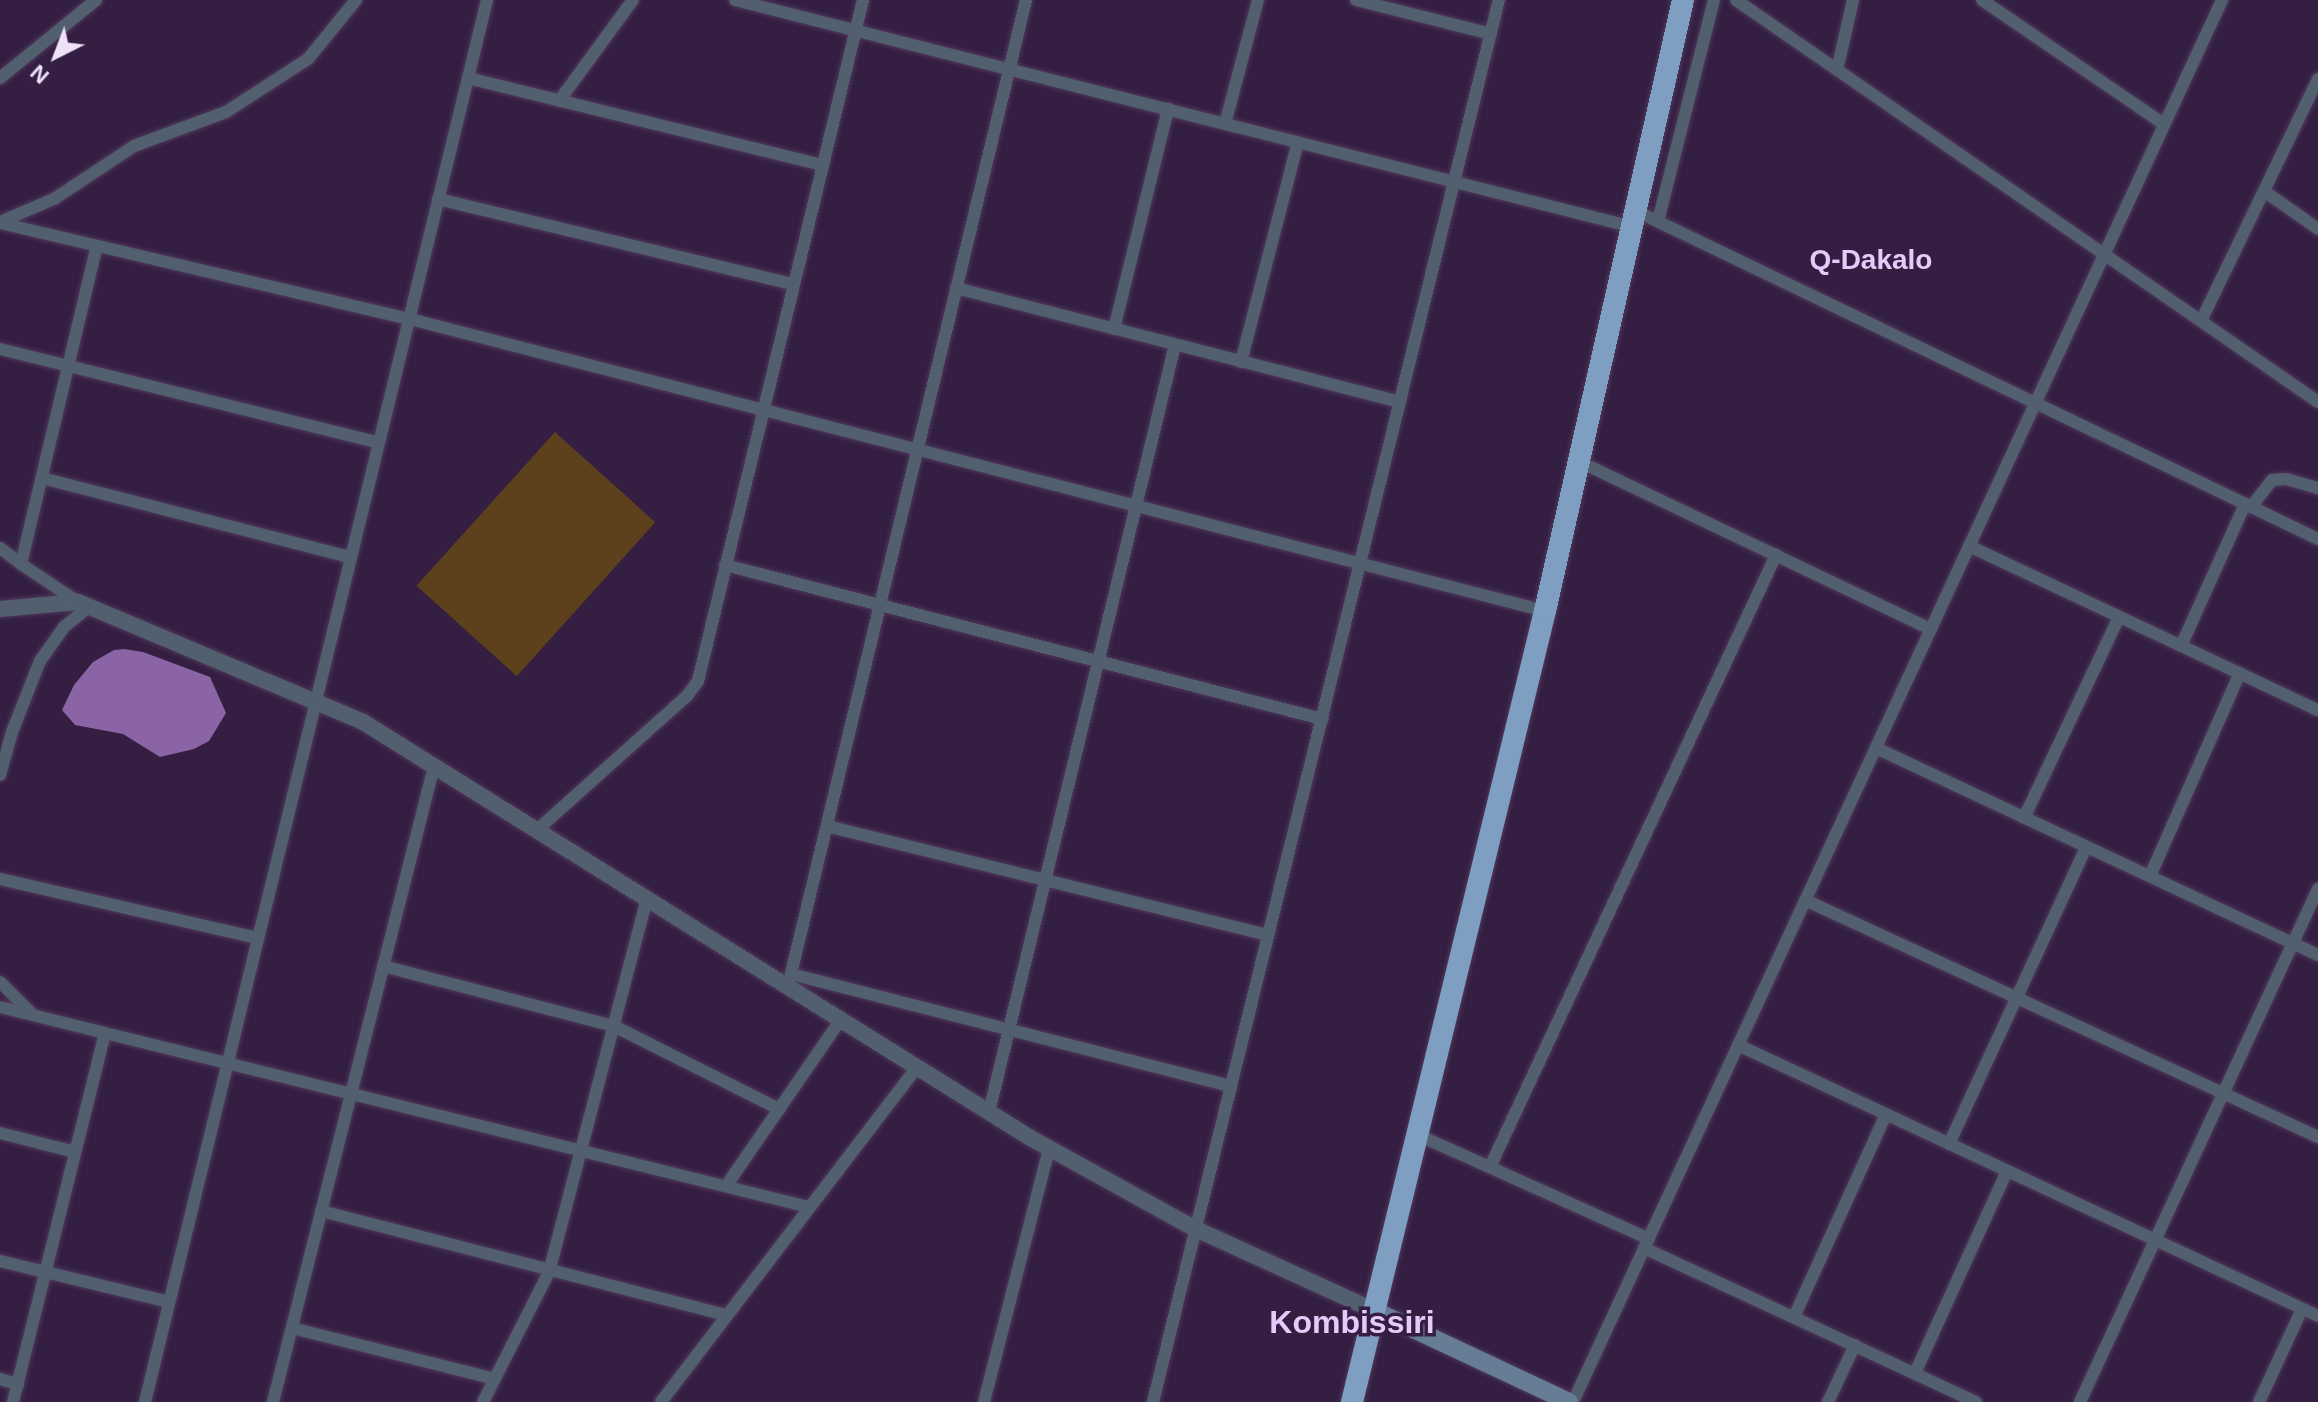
<!DOCTYPE html>
<html>
<head>
<meta charset="utf-8">
<style>
  body { margin:0 }
  #map { position:relative; width:2318px; height:1402px; overflow:hidden; background:#341e42; font-family:Helvetica,sans-serif }
  div>[style] { position:absolute }
  .green>* { inset:0; background:#5d411c; transform-origin:0 0 }
  .water>* { inset:0; background:#8b64a5 }
  .roads { filter:drop-shadow(0 0 2px #4e395b) drop-shadow(0 0 2px #4e395b) }
  .minor>* { height:12px; margin:-6px; padding:0 6px; transform-origin:6px; border-radius:6px; background:#515f6f }
  .tertiary>* { height:16px; margin:-8px; padding:0 8px; transform-origin:8px; border-radius:8px; background:#515f6f }
  .secondary>* { height:18px; margin:-9px; padding:0 9px; transform-origin:9px; border-radius:9px; background:#677d96 }
  .trunk>* { height:22px; margin:-11px; padding:0 11px; transform-origin:11px; border-radius:11px; background:#7e9ec2 }
  span { translate:-50% -50%; white-space:nowrap; text-align:center; line-height:1.15; -webkit-text-stroke:7px #341e42; paint-order:stroke }
  .quarter-label { font-size:28px; color:#e5cbf9; font-weight:700 }
  .district-label { font-size:32px; color:#e5cbf9; font-weight:700 }
  .north { position:absolute; left:16px; top:16px; width:80px; height:80px; -webkit-text-stroke:6px #341e42; paint-order:stroke; rotate:222deg; font-size:22px; font-weight:700; line-height:32px; text-align:center; color:#eee1f8 }
  .north::after { content:''; display:block; margin:auto; width:28px; height:36px; background:#eee1f8; clip-path:polygon(50% 0,100% 100%,50% 72%,0 100%) }
</style>
</head>
<body>
<div id="map">
  <div class="green">
    <div style="left:555px;top:432px;width:135px;height:207px;rotate:42deg"></div>
  </div>
  <div class="water">
    <div style="clip-path:polygon(124px 649px,143px 652px,210px 677px,226px 713px,209px 741px,194px 749px,160px 757px,123px 734px,75px 725px,62px 710px,74px 685px,93px 662px,114px 650px)"></div>
  </div>
  <div class="roads">
    <div class="minor">
      <div style="left:735px;top:0;width:926px;rotate:14.19deg"></div>
      <div style="left:1356px;top:0;width:139px;rotate:14.1deg"></div>
      <div style="left:1736px;top:0;width:707px;rotate:34.63deg"></div>
      <div style="left:1982px;top:0;width:220px;rotate:34.3deg"></div>
      <div style="left:1837px;top:70px;width:72px;rotate:-77.1deg"></div>
      <div style="left:0;top:78px;width:124px;rotate:-39.1deg"></div>
      <div style="left:468px;top:78px;width:365px;rotate:13.8deg"></div>
      <div style="left:559px;top:101px;width:125px;rotate:-53.8deg"></div>
      <div style="left:1225px;top:124px;width:128px;rotate:-75.1deg"></div>
      <div style="left:2264px;top:191px;width:66px;rotate:35.1deg"></div>
      <div style="left:438px;top:199px;width:364px;rotate:13.5deg"></div>
      <div style="left:1636px;top:211px;width:757px;rotate:25.68deg"></div>
      <div style="left:1658px;top:221px;width:228px;rotate:-75.8deg"></div>
      <div style="left:0;top:222px;width:59px;rotate:-23.1deg"></div>
      <div style="left:54px;top:199px;width:96px;rotate:-33.5deg"></div>
      <div style="left:134px;top:146px;width:98px;rotate:-20.3deg"></div>
      <div style="left:226px;top:112px;width:98px;rotate:-32.9deg"></div>
      <div style="left:308px;top:59px;width:76px;rotate:-50.9deg"></div>
      <div style="left:0;top:223px;width:421px;rotate:13.2deg"></div>
      <div style="left:410px;top:319px;width:1172px;rotate:14.43deg"></div>
      <div style="left:956px;top:288px;width:458px;rotate:14.4deg"></div>
      <div style="left:2201px;top:321px;width:269px;rotate:-64.2deg"></div>
      <div style="left:1114px;top:329px;width:227px;rotate:-76.2deg"></div>
      <div style="left:0;top:349px;width:390px;rotate:13.9deg"></div>
      <div style="left:1241px;top:362px;width:227px;rotate:-75.5deg"></div>
      <div style="left:1578px;top:461px;width:391px;rotate:25.5deg"></div>
      <div style="left:42px;top:478px;width:318px;rotate:14.4deg"></div>
      <div style="left:2251px;top:507px;width:34px;rotate:-52deg"></div>
      <div style="left:2272px;top:480px;width:14px;rotate:-4deg"></div>
      <div style="left:2286px;top:479px;width:33px;rotate:16deg"></div>
      <div style="left:1969px;top:546px;width:386px;rotate:25.2deg"></div>
      <div style="left:0;top:548px;width:26px;rotate:37deg"></div>
      <div style="left:725px;top:565px;width:617px;rotate:14.46deg"></div>
      <div style="left:78px;top:602px;width:69px;rotate:-146.3deg"></div>
      <div style="left:21px;top:564px;width:327px;rotate:-76.6deg"></div>
      <div style="left:2181px;top:646px;width:156px;rotate:-65.7deg"></div>
      <div style="left:1876px;top:748px;width:488px;rotate:25.1deg"></div>
      <div style="left:0;top:775px;width:45px;rotate:-74.4deg"></div>
      <div style="left:12px;top:732px;width:76px;rotate:-68.5deg"></div>
      <div style="left:40px;top:661px;width:42px;rotate:-54.8deg"></div>
      <div style="left:64px;top:627px;width:33px;rotate:-39deg"></div>
      <div style="left:2024px;top:818px;width:222px;rotate:-64.7deg"></div>
      <div style="left:827px;top:826px;width:454px;rotate:13.9deg"></div>
      <div style="left:537px;top:830px;width:201px;rotate:-41.8deg"></div>
      <div style="left:687px;top:696px;width:19px;rotate:-54deg"></div>
      <div style="left:698px;top:681px;width:701px;rotate:-76.38deg"></div>
      <div style="left:2150px;top:876px;width:222px;rotate:-66.1deg"></div>
      <div style="left:0;top:879px;width:264px;rotate:12.9deg"></div>
      <div style="left:1805px;top:900px;width:565px;rotate:24.8deg"></div>
      <div style="left:383px;top:966px;width:239px;rotate:14.6deg"></div>
      <div style="left:614px;top:1026px;width:185px;rotate:26.7deg"></div>
      <div style="left:791px;top:974px;width:454px;rotate:14.3deg"></div>
      <div style="left:0;top:982px;width:45px;rotate:45deg"></div>
      <div style="left:788px;top:986px;width:1014px;rotate:-76.43deg"></div>
      <div style="left:0;top:1007px;width:833px;rotate:13.89deg"></div>
      <div style="left:1738px;top:1045px;width:640px;rotate:25.04deg"></div>
      <div style="left:989px;top:1112px;width:789px;rotate:-76.37deg"></div>
      <div style="left:0;top:1133px;width:77px;rotate:14.2deg"></div>
      <div style="left:1418px;top:1135px;width:253px;rotate:24.2deg"></div>
      <div style="left:1949px;top:1144px;width:327px;rotate:-65.2deg"></div>
      <div style="left:1490px;top:1167px;width:676px;rotate:-64.95deg"></div>
      <div style="left:726px;top:1186px;width:203px;rotate:-55.4deg"></div>
      <div style="left:321px;top:1211px;width:419px;rotate:14.4deg"></div>
      <div style="left:1644px;top:1248px;width:366px;rotate:24.9deg"></div>
      <div style="left:0;top:1261px;width:174px;rotate:13.6deg"></div>
      <div style="left:1794px;top:1317px;width:223px;rotate:-65.6deg"></div>
      <div style="left:292px;top:1328px;width:209px;rotate:14.1deg"></div>
      <div style="left:1915px;top:1373px;width:222px;rotate:-65.5deg"></div>
      <div style="left:0;top:1379px;width:19px;rotate:16deg"></div>
      <div style="left:13px;top:1402px;width:380px;rotate:-76deg"></div>
      <div style="left:145px;top:1402px;width:1443px;rotate:-76.29deg"></div>
      <div style="left:273px;top:1402px;width:656px;rotate:-75.79deg"></div>
      <div style="left:483px;top:1402px;width:146px;rotate:-63.1deg"></div>
      <div style="left:549px;top:1272px;width:386px;rotate:-75.3deg"></div>
      <div style="left:661px;top:1402px;width:422px;rotate:-52.6deg"></div>
      <div style="left:984px;top:1402px;width:262px;rotate:-75.6deg"></div>
      <div style="left:1153px;top:1402px;width:1444px;rotate:-76.14deg"></div>
      <div style="left:1573px;top:1402px;width:1545px;rotate:-65.16deg"></div>
      <div style="left:1828px;top:1402px;width:63px;rotate:-64.7deg"></div>
      <div style="left:2080px;top:1402px;width:566px;rotate:-65.11deg"></div>
      <div style="left:2259px;top:1402px;width:102px;rotate:-65.2deg"></div>
    </div>
    <div class="tertiary">
      <div style="left:0;top:609px;width:78px;rotate:-5.1deg"></div>
      <div style="left:78px;top:602px;width:309px;rotate:22.8deg"></div>
      <div style="left:363px;top:722px;width:785px;rotate:31.93deg"></div>
      <div style="left:1029px;top:1137px;width:191px;rotate:28.9deg"></div>
      <div style="left:1196px;top:1229px;width:197px;rotate:24.6deg"></div>
    </div>
    <div class="secondary">
      <div style="left:1375px;top:1311px;width:214px;rotate:25.1deg"></div>
    </div>
    <div class="trunk">
      <div style="left:1352px;top:1402px;width:814px;rotate:-76.29deg"></div>
      <div style="left:1545px;top:611px;width:626px;rotate:-77.27deg"></div>
    </div>
  </div>
  <div class="quarter-label">
    <span style="left:1871px;top:260px">Q-Dakalo</span>
  </div>
  <div class="district-label">
    <span style="left:1352px;top:1322px">Kombissiri</span>
  </div>
  <div class="north">N</div>
</div>
</body>
</html>
